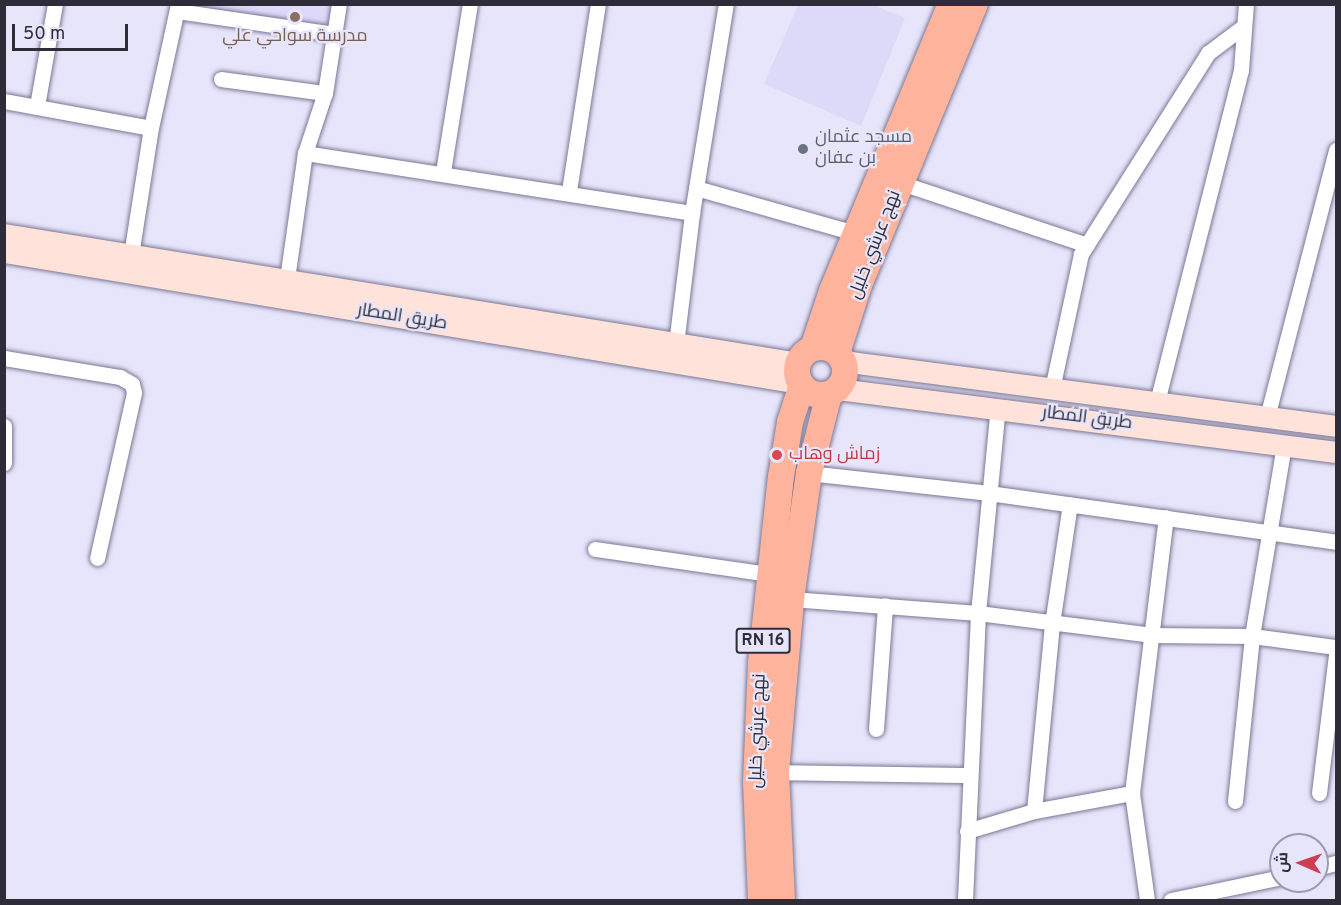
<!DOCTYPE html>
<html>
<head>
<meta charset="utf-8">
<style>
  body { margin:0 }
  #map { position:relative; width:1341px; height:905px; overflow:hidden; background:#e7e5fa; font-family:Overpass,Cairo,sans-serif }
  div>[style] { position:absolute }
  .built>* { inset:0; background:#dcd9f9 }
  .roads { filter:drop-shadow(0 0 2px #7b7795) drop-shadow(0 0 2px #7b7795) }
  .minor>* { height:15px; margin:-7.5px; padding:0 7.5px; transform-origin:7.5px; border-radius:7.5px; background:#fff }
  .secondary>* { height:21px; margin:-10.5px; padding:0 10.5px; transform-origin:10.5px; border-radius:10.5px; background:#ffe3da }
  .trunk>* { height:26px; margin:-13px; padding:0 13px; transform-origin:13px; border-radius:13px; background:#feb49c }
  .trunk>.ring { margin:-13px; padding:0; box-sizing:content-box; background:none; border:26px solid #feb49c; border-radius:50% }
  .dots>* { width:16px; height:16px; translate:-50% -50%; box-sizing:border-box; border:3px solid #e7e5fa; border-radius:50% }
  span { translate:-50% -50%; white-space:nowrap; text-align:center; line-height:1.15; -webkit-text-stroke:4.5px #e7e5fa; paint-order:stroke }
  .shield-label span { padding:2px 4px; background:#e7e5fa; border:2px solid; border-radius:4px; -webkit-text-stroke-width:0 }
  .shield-label { font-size:16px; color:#2e2c39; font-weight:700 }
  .education-label { font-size:18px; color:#785e54 }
  .worship-label { font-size:18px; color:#5b616d }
  .left { translate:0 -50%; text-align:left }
  .street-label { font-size:18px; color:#2e2c39 }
  .health-label { font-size:18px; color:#be3a42 }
  .frame { position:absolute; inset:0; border:6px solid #2e2c39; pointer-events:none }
  .north { position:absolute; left:1269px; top:833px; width:60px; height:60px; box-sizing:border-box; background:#e7e5fa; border:2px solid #9d9bad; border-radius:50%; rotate:272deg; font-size:16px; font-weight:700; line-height:24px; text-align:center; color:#2e2c39 }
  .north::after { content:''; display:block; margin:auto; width:21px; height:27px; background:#ce3e53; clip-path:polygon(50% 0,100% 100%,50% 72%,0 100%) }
  .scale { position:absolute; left:12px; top:24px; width:116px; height:27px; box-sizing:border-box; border:3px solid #2e2c39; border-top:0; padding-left:8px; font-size:18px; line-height:21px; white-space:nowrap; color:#2e2c39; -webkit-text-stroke:4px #e7e5fa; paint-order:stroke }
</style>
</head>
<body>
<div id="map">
  <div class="built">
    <div style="clip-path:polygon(193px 5px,334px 5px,327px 30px)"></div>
    <div style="clip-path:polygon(798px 5px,873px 5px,905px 18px,861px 126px,764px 84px)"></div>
  </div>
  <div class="roads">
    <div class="minor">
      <div style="left:177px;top:11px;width:159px;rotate:8.3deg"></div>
      <div style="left:221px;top:79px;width:105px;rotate:7.7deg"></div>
      <div style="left:4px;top:101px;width:149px;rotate:10.4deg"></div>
      <div style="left:37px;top:106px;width:104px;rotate:-80deg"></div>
      <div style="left:305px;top:153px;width:392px;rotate:8.8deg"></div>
      <div style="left:443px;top:172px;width:170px;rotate:-80.9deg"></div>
      <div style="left:901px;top:183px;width:196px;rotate:18.4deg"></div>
      <div style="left:696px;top:188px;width:165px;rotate:15.8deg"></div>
      <div style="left:569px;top:191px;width:189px;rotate:-81.2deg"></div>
      <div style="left:131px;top:255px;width:129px;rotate:-81.1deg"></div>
      <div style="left:151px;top:128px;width:127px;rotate:-77.7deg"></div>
      <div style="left:287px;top:279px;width:127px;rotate:-81.9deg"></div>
      <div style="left:305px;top:153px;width:63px;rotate:-71.6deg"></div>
      <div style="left:325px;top:93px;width:90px;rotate:-81.1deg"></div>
      <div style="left:676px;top:344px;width:132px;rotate:-83deg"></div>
      <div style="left:692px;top:213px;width:212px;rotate:-80.8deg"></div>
      <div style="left:4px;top:358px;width:118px;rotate:9.3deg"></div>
      <div style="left:120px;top:377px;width:14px;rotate:30deg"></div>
      <div style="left:132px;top:384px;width:9px;rotate:77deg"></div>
      <div style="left:134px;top:393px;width:169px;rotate:102.6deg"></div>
      <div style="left:1052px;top:389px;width:138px;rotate:-77.9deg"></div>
      <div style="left:1081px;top:254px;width:238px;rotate:-57.7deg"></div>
      <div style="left:1208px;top:53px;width:45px;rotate:-36.9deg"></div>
      <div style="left:1157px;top:402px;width:342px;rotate:-75.8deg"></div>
      <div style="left:1241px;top:70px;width:66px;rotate:-85.7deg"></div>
      <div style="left:1267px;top:417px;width:276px;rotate:-75.5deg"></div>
      <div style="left:4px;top:426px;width:37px;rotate:90deg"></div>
      <div style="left:809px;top:473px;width:181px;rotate:6.3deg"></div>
      <div style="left:989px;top:493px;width:350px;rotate:8deg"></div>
      <div style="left:595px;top:549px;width:176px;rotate:8.2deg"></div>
      <div style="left:791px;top:599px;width:188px;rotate:4.3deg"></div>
      <div style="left:978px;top:613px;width:174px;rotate:7.2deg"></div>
      <div style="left:1151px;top:635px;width:101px;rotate:0.6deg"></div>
      <div style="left:1252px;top:636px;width:85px;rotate:7.5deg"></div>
      <div style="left:876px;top:729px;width:124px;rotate:-85.8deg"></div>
      <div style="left:776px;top:772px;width:194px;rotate:0.9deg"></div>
      <div style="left:1319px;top:793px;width:140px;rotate:-83deg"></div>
      <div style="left:1235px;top:801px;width:166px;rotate:-84.1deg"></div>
      <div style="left:1252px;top:636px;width:194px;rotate:-80.5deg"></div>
      <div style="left:1034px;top:811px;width:188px;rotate:-84.5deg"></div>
      <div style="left:1052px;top:624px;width:121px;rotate:-81.5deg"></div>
      <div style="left:967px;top:831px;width:70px;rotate:-16.6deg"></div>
      <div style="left:1034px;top:811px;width:100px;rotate:-10.4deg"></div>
      <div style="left:1317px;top:868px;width:20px;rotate:-15deg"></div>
      <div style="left:965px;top:900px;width:287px;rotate:-87.4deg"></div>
      <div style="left:978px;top:613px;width:207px;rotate:-84.5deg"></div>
      <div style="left:1147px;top:900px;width:108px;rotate:-98deg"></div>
      <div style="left:1132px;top:793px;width:278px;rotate:-83deg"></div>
      <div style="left:1171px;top:900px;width:112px;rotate:-11.8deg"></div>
    </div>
    <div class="secondary">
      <div style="left:4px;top:234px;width:804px;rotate:9.23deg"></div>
      <div style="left:4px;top:252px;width:807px;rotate:9.35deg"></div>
      <div style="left:841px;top:358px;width:10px;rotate:24deg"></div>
      <div style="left:850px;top:362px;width:490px;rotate:7.5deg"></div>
      <div style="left:838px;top:389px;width:502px;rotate:7.21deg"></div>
    </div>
    <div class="trunk">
      <div class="ring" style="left:797px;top:347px;width:22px;height:22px"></div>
      <div style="left:813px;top:348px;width:60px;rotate:-71.6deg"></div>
      <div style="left:832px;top:291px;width:311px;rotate:-67.5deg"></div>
      <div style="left:837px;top:353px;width:71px;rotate:-72.1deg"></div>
      <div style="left:859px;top:285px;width:304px;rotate:-67.6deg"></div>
      <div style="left:761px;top:900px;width:118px;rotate:-92.4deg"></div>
      <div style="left:756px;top:782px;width:119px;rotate:-87.6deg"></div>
      <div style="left:761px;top:663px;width:187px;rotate:-83.9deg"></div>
      <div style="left:781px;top:477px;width:56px;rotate:-80.7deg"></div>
      <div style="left:790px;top:422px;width:38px;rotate:-72deg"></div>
      <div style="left:782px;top:900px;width:128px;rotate:-92.7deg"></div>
      <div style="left:776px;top:772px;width:174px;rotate:-85deg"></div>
      <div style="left:791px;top:599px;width:127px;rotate:-81.9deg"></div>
      <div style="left:809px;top:473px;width:81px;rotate:-75.8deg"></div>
    </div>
  </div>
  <div class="dots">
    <div style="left:295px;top:17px;background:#8d6e63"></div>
    <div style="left:803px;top:149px;background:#6b7280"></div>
    <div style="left:777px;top:455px;background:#e0444e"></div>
  </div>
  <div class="shield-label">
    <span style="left:763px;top:641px">RN 16</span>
  </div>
  <div class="education-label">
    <span style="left:295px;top:37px">مدرسة سواحي علي</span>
  </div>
  <div class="worship-label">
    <span class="left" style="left:815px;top:149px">مسجد عثمان<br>بن عفان</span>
  </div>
  <div class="street-label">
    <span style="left:876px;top:245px;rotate:-69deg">نهج عرشي خليل</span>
    <span style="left:402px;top:318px;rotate:9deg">طريق المطار</span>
    <span style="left:1087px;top:419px;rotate:7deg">طريق المطار</span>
    <span style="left:759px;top:731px;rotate:-88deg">نهج عرشي خليل</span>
  </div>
  <div class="health-label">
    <span class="left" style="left:789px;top:455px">زماش وهاب</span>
  </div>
  <div class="frame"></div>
  <div class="north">ش</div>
  <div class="scale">50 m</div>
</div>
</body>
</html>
